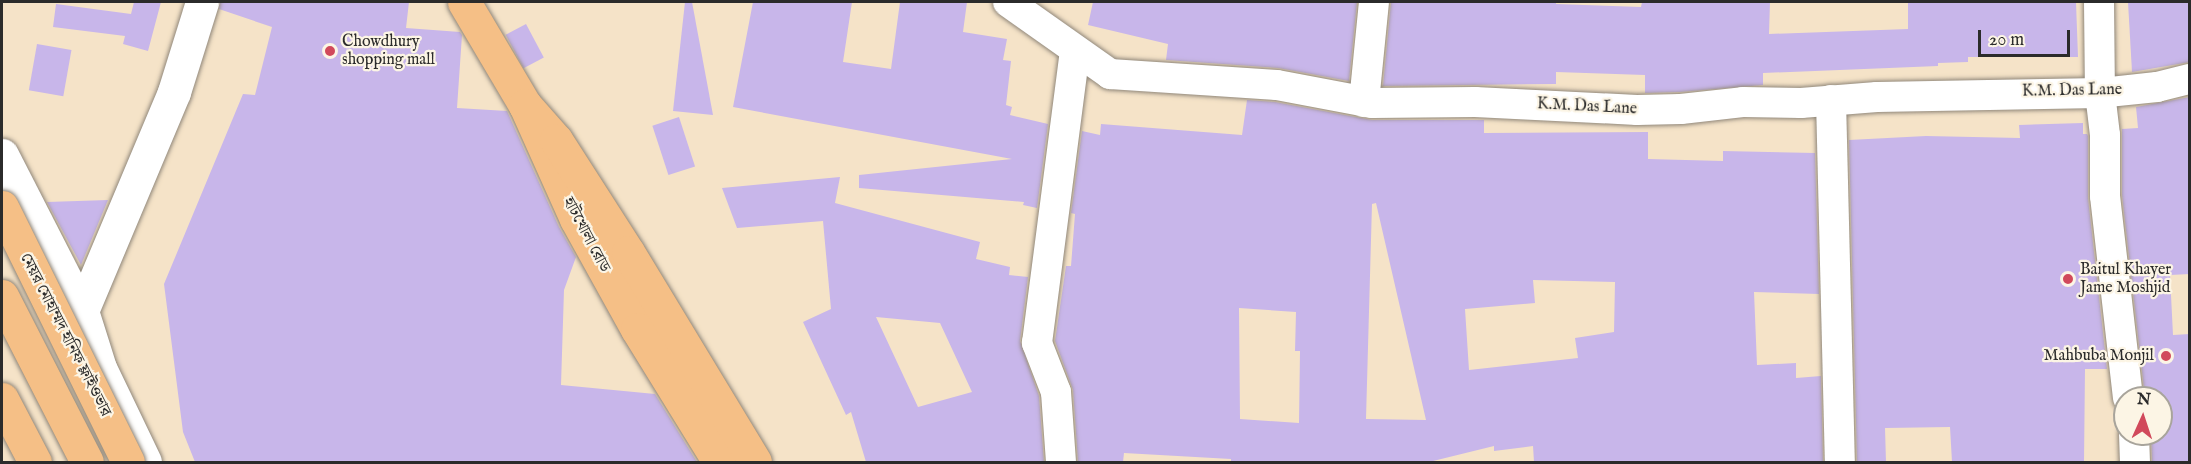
<!DOCTYPE html>
<html>
<head>
<meta charset="utf-8">
<style>
  body { margin:0 }
  #map { position:relative; width:2191px; height:464px; overflow:hidden; background:#f5e3c8; font-family:"IM FELL English","Noto Serif Bengali",serif }
  div>[style] { position:absolute }
  .building>* { inset:0; background:#c8b6ea; transform-origin:0 0 }
  .roads { filter:drop-shadow(0 0 2px #90877a) drop-shadow(0 0 2px #90877a) }
  .minor>* { height:30px; margin:-15px; padding:0 15px; transform-origin:15px; border-radius:15px; background:#fff }
  .tertiary>* { height:33px; margin:-16.5px; padding:0 16.5px; transform-origin:16.5px; border-radius:16.5px; background:#fff }
  .primary>* { height:33px; margin:-16.5px; padding:0 16.5px; transform-origin:16.5px; border-radius:16.5px; background:#f5bf86 }
  .motorway>* { height:33px; margin:-16.5px; padding:0 16.5px; transform-origin:16.5px; border-radius:16.5px; background:#f5bf86 }
  .bridges { filter:drop-shadow(0 0 2px #90877a) drop-shadow(0 0 2px #90877a) }
  .motorway-bridge>* { height:33px; margin:-16.5px; padding:0 16.5px; transform-origin:16.5px; border-radius:16.5px; background:#f5bf86 }
  .dots>* { width:16px; height:16px; translate:-50% -50%; box-sizing:border-box; border:3px solid #fcf5e5; border-radius:50% }
  span { translate:-50% -50%; white-space:nowrap; text-align:center; line-height:1.15; -webkit-text-stroke:4.5px #fcf5e5; paint-order:stroke }
  .poi-label { font-size:16px; color:#2b2b2b }
  .left { translate:0 -50%; text-align:left }
  .right { translate:-100% -50%; text-align:right }
  .street-label { font-size:16px; color:#2b2b2b }
  .frame { position:absolute; inset:0; border:3px solid #2b2b2b; pointer-events:none }
  .north { position:absolute; left:2113px; top:386px; width:60px; height:60px; box-sizing:border-box; background:#fcf5e5; border:2px solid #a8a49b; border-radius:50%; rotate:3deg; font-size:16px; font-weight:700; line-height:24px; text-align:center; color:#2b2b2b }
  .north::after { content:''; display:block; margin:auto; width:21px; height:27px; background:#d1495b; clip-path:polygon(50% 0,100% 100%,50% 72%,0 100%) }
  .scale { position:absolute; left:1978px; top:30px; width:92px; height:27px; box-sizing:border-box; border:3px solid #2b2b2b; border-top:0; padding-left:8px; font-size:18px; line-height:21px; white-space:nowrap; color:#2b2b2b; -webkit-text-stroke:4px #fcf5e5; paint-order:stroke }
</style>
</head>
<body>
<div id="map">
  <div class="building">
    <div style="clip-path:polygon(134px 2px,161px 2px,148px 51px,123px 44px,125px 36px,53px 27px,56px 4px,131px 14px)"></div>
    <div style="clip-path:polygon(220px 2px,409px 2px,406px 28px,460px 32px,462px 35px,457px 108px,507px 111px,559px 227px,576px 257px,564px 290px,561px 385px,655px 394px,697px 462px,195px 462px,183px 432px,164px 284px,243px 94px,255px 95px,272px 27px,219px 9px)"></div>
    <div style="clip-path:polygon(685px 2px,692px 2px,713px 115px,673px 111px)"></div>
    <div style="clip-path:polygon(753px 2px,852px 2px,843px 62px,891px 69px,900px 2px,967px 2px,963px 32px,1007px 39px,1003px 60px,1011px 61px,1006px 105px,1012px 107px,1010px 115px,1048px 124px,1037px 208px,1023px 205px,1024px 202px,859px 188px,859px 175px,1012px 159px,733px 107px)"></div>
    <div style="clip-path:polygon(1093px 2px,1357px 2px,1349px 81px,1278px 68px,1166px 60px,1168px 44px,1088px 25px)"></div>
    <div style="clip-path:polygon(1391px 2px,1556px 2px,1556px 4px,1641px 7px,1642px 2px,1770px 2px,1769px 34px,1908px 29px,1908px 2px,2076px 2px,2078px 57px,1968px 57px,1968px 62px,1938px 63px,1938px 66px,1763px 73px,1763px 85px,1680px 92px,1645px 93px,1645px 75px,1556px 72px,1556px 84px,1383px 86px)"></div>
    <div style="clip-path:polygon(2128px 2px,2190px 2px,2190px 62px,2132px 72px)"></div>
    <div style="left:526px;top:24px;width:38px;height:23px;rotate:62deg"></div>
    <div style="left:37px;top:44px;width:35px;height:47px;rotate:10deg"></div>
    <div style="clip-path:polygon(2190px 97px,2190px 274px,2170px 275px,2173px 335px,2190px 334px,2190px 462px,2152px 462px,2151px 434px,2161px 434px,2161px 398px,2145px 398px,2122px 195px,2122px 129px,2138px 128px,2136px 107px)"></div>
    <div style="clip-path:polygon(evenodd,1247px 100px,1275px 102px,1372px 120px,1484px 120px,1484px 133px,1648px 132px,1648px 159px,1723px 161px,1723px 151px,1815px 153px,1819px 294px,1754px 292px,1757px 365px,1796px 363px,1796px 378px,1821px 376px,1823px 462px,1534px 462px,1533px 446px,1494px 451px,1494px 446px,1429px 462px,1231px 462px,1231px 459px,1124px 453px,1123px 462px,1078px 462px,1073px 390px,1055px 341px,1066px 266px,1071px 266px,1075px 214px,1071px 213px,1082px 131px,1100px 135px,1101px 124px,1242px 135px,1247px 100px,1376px 203px,1426px 420px,1366px 419px,1372px 204px,1376px 203px,1247px 100px,1533px 280px,1615px 282px,1614px 332px,1575px 338px,1578px 358px,1469px 370px,1465px 309px,1535px 303px,1533px 280px,1247px 100px,1239px 308px,1296px 312px,1295px 351px,1300px 351px,1299px 423px,1240px 419px,1239px 308px)"></div>
    <div style="left:679px;top:117px;width:52px;height:28px;rotate:72deg"></div>
    <div style="clip-path:polygon(2083px 123px,2083px 134px,2087px 134px,2088px 136px,2088px 198px,2107px 369px,2085px 369px,2084px 462px,1952px 462px,1950px 427px,1885px 428px,1886px 462px,1857px 462px,1849px 140px,1926px 136px,2020px 138px,2019px 125px)"></div>
    <div style="clip-path:polygon(evenodd,840px 177px,835px 203px,980px 242px,976px 259px,1010px 267px,1009px 275px,1028px 277px,1020px 341px,1039px 396px,1044px 462px,866px 462px,851px 412px,846px 415px,803px 322px,831px 309px,823px 221px,737px 228px,722px 188px,840px 177px,876px 317px,940px 323px,972px 392px,918px 407px,876px 317px)"></div>
    <div style="clip-path:polygon(108px 200px,81px 265px,47px 202px)"></div>
  </div>
  <div class="roads">
    <div class="minor">
      <div style="left:1008px;top:2px;width:125px;rotate:35.2deg"></div>
      <div style="left:1110px;top:74px;width:167px;rotate:3.8deg"></div>
      <div style="left:1277px;top:85px;width:97px;rotate:10.7deg"></div>
      <div style="left:1372px;top:103px;width:103px;rotate:-0.6deg"></div>
      <div style="left:1475px;top:102px;width:162px;rotate:2.8deg"></div>
      <div style="left:1637px;top:110px;width:44px;rotate:-1.3deg"></div>
      <div style="left:1681px;top:109px;width:62px;rotate:-6.4deg"></div>
      <div style="left:1743px;top:102px;width:58px;rotate:1deg"></div>
      <div style="left:1801px;top:103px;width:76px;rotate:-4.5deg"></div>
      <div style="left:1877px;top:97px;width:223px;rotate:-1deg"></div>
      <div style="left:2100px;top:93px;width:57px;rotate:-6deg"></div>
      <div style="left:2157px;top:87px;width:34px;rotate:-14deg"></div>
      <div style="left:2099px;top:2px;width:91px;rotate:89.4deg"></div>
      <div style="left:2100px;top:93px;width:42px;rotate:83.2deg"></div>
      <div style="left:2105px;top:135px;width:61px;rotate:90deg"></div>
      <div style="left:2105px;top:196px;width:203px;rotate:83.5deg"></div>
      <div style="left:1831px;top:100px;width:362px;rotate:88.6deg"></div>
      <div style="left:1364px;top:102px;width:100px;rotate:-84.3deg"></div>
      <div style="left:2134px;top:434px;width:28px;rotate:88deg"></div>
      <div style="left:1061px;top:462px;width:70px;rotate:-94.1deg"></div>
      <div style="left:1056px;top:392px;width:53px;rotate:-111.2deg"></div>
      <div style="left:1037px;top:343px;width:295px;rotate:-82.6deg"></div>
    </div>
    <div class="tertiary">
      <div style="left:2px;top:155px;width:175px;rotate:62.9deg"></div>
      <div style="left:145px;top:462px;width:104px;rotate:-115.6deg"></div>
      <div style="left:100px;top:368px;width:60px;rotate:-107.5deg"></div>
      <div style="left:82px;top:311px;width:238px;rotate:-67.2deg"></div>
      <div style="left:174px;top:92px;width:94px;rotate:-72.7deg"></div>
    </div>
    <div class="primary">
      <div style="left:464px;top:2px;width:120px;rotate:59.4deg"></div>
      <div style="left:525px;top:105px;width:125px;rotate:65.9deg"></div>
      <div style="left:576px;top:219px;width:126px;rotate:61deg"></div>
      <div style="left:637px;top:329px;width:156px;rotate:58.3deg"></div>
      <div style="left:2px;top:399px;width:71px;rotate:62.4deg"></div>
    </div>
    <div class="motorway">
      <div style="left:525px;top:105px;width:47px;rotate:48.5deg"></div>
      <div style="left:556px;top:140px;width:133px;rotate:57.3deg"></div>
      <div style="left:628px;top:252px;width:245px;rotate:58.8deg"></div>
    </div>
  </div>
  <div class="bridges">
    <div class="motorway-bridge">
      <div style="left:2px;top:207px;width:284px;rotate:63.7deg"></div>
      <div style="left:2px;top:296px;width:186px;rotate:62.9deg"></div>
    </div>
  </div>
  <div class="dots">
    <div style="left:330px;top:51px;background:#d1495b"></div>
    <div style="left:2068px;top:279px;background:#d1495b"></div>
    <div style="left:2166px;top:356px;background:#d1495b"></div>
  </div>
  <div class="poi-label">
    <span class="left" style="left:342px;top:51px">Chowdhury<br>shopping mall</span>
    <span class="left" style="left:2080px;top:279px">Baitul Khayer<br>Jame Moshjid</span>
    <span class="right" style="left:2154px;top:356px">Mahbuba Monjil</span>
  </div>
  <div class="street-label">
    <span style="left:2072px;top:91px;rotate:-1deg">K.M. Das Lane</span>
    <span style="left:1587px;top:107px;rotate:3deg">K.M. Das Lane</span>
    <span style="left:586px;top:235px;rotate:62deg">হাটখোলা রোড</span>
    <span style="left:65px;top:335px;rotate:63deg">মেয়র মোহাম্মদ হানিফ ফ্লাইওভার</span>
  </div>
  <div class="frame"></div>
  <div class="north">N</div>
  <div class="scale">20 m</div>
</div>
</body>
</html>
